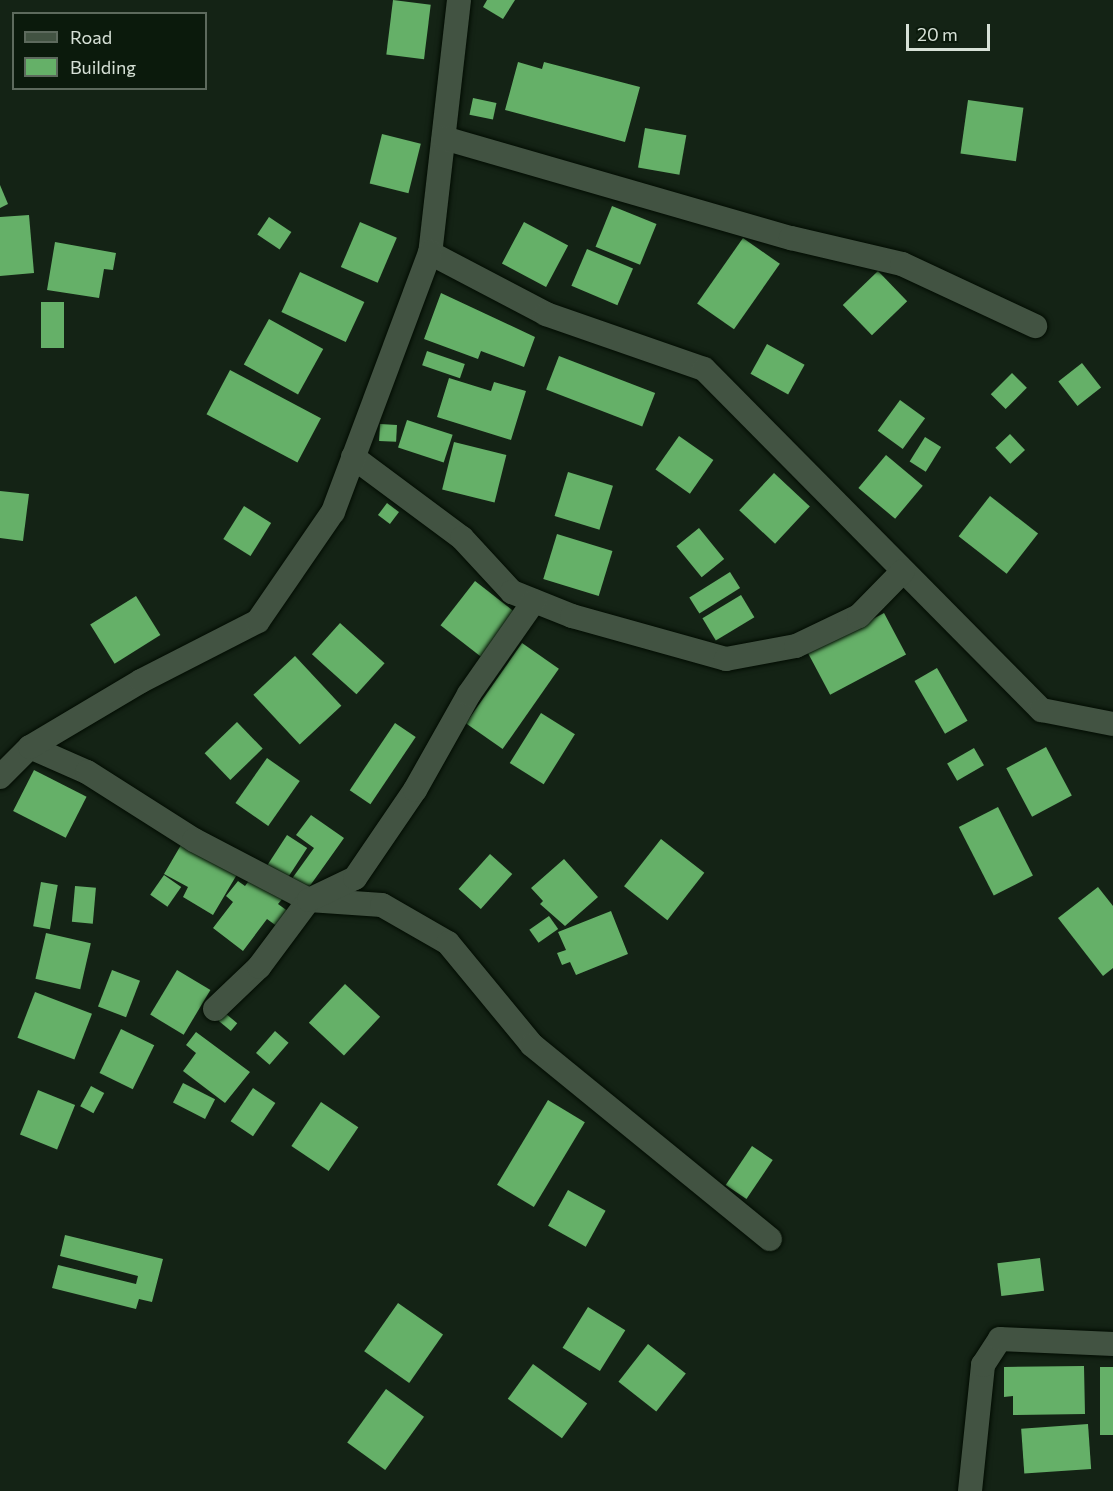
<!DOCTYPE html>
<html>
<head>
<meta charset="utf-8">
<style>
  body { margin:0 }
  #map { position:relative; width:1113px; height:1491px; overflow:hidden; background:#142315; font-family:Commissioner,sans-serif }
  div>[style] { position:absolute }
  .building>* { inset:0; background:#65b068; transform-origin:0 0 }
  .roads { filter:drop-shadow(0 0 2px #020c02) drop-shadow(0 0 2px #020c02) }
  .street>* { height:24px; margin:-12px; padding:0 12px; transform-origin:12px; border-radius:12px; background:#425342 }
  span { translate:-50% -50%; white-space:nowrap; text-align:center; line-height:1.15; -webkit-text-stroke:6px #0b1a0c; paint-order:stroke }
  .legend { position:absolute; left:12px; top:12px; width:195px; height:78px; box-sizing:border-box; background:#0b1a0c; border:2px solid #5d6a5d; margin:0; padding:8px 10px; list-style:none; font-size:18px; color:#d7e1d7 }
  .legend li { display:flex; align-items:center; gap:12px; height:30px }
  .legend b { width:30px; border:2px solid #5d6a5d }
  .scale { position:absolute; left:906px; top:24px; width:84px; height:27px; box-sizing:border-box; border:3px solid #d7e1d7; border-top:0; padding-left:8px; font-size:18px; line-height:21px; white-space:nowrap; color:#d7e1d7; -webkit-text-stroke:4px #0b1a0c; paint-order:stroke }
</style>
</head>
<body>
<div id="map">
  <div class="building">
    <div style="left:393px;top:0;width:38px;height:55px;rotate:7deg"></div>
    <div style="clip-path:polygon(487px 0,515px 0,503px 19px,483px 7px)"></div>
    <div style="clip-path:polygon(518px 62px,542px 69px,544px 62px,640px 87px,625px 142px,505px 110px)"></div>
    <div style="left:473px;top:98px;width:24px;height:17px;rotate:12deg"></div>
    <div style="left:968px;top:100px;width:56px;height:54px;rotate:8deg"></div>
    <div style="left:645px;top:128px;width:42px;height:40px;rotate:10deg"></div>
    <div style="left:382px;top:134px;width:40px;height:51px;rotate:14deg"></div>
    <div style="clip-path:polygon(0 185px,8px 204px,0 208px)"></div>
    <div style="left:612px;top:206px;width:48px;height:44px;rotate:22deg"></div>
    <div style="clip-path:polygon(29px 215px,34px 273px,0 276px,0 217px)"></div>
    <div style="left:269px;top:217px;width:27px;height:21px;rotate:34deg"></div>
    <div style="left:360px;top:222px;width:40px;height:49px;rotate:23deg"></div>
    <div style="left:524px;top:222px;width:50px;height:47px;rotate:28deg"></div>
    <div style="left:743px;top:238px;width:45px;height:80px;rotate:35deg"></div>
    <div style="clip-path:polygon(55px 242px,116px 253px,113px 270px,104px 269px,99px 298px,47px 290px)"></div>
    <div style="left:587px;top:249px;width:50px;height:40px;rotate:23deg"></div>
    <div style="left:878px;top:271px;width:42px;height:49px;rotate:46deg"></div>
    <div style="left:300px;top:272px;width:71px;height:44px;rotate:25deg"></div>
    <div style="clip-path:polygon(441px 293px,535px 337px,524px 367px,481px 351px,478px 359px,424px 339px)"></div>
    <div style="left:41px;top:302px;width:23px;height:46px"></div>
    <div style="left:269px;top:319px;width:62px;height:52px;rotate:29deg"></div>
    <div style="left:767px;top:344px;width:43px;height:34px;rotate:29deg"></div>
    <div style="left:427px;top:351px;width:40px;height:15px;rotate:19deg"></div>
    <div style="left:559px;top:356px;width:103px;height:36px;rotate:21deg"></div>
    <div style="left:1082px;top:363px;width:31px;height:30px;rotate:52deg"></div>
    <div style="left:230px;top:370px;width:103px;height:50px;rotate:28deg"></div>
    <div style="left:1012px;top:373px;width:21px;height:30px;rotate:45deg"></div>
    <div style="clip-path:polygon(449px 378px,491px 391px,494px 382px,526px 391px,511px 440px,437px 417px)"></div>
    <div style="left:900px;top:400px;width:31px;height:38px;rotate:36deg"></div>
    <div style="left:407px;top:420px;width:48px;height:29px;rotate:18deg"></div>
    <div style="left:380px;top:424px;width:17px;height:17px;rotate:3deg"></div>
    <div style="left:1010px;top:434px;width:22px;height:20px;rotate:47deg"></div>
    <div style="left:679px;top:436px;width:42px;height:41px;rotate:35deg"></div>
    <div style="left:925px;top:437px;width:19px;height:29px;rotate:32deg"></div>
    <div style="left:454px;top:442px;width:54px;height:49px;rotate:14deg"></div>
    <div style="left:886px;top:455px;width:48px;height:43px;rotate:40deg"></div>
    <div style="left:568px;top:472px;width:47px;height:46px;rotate:17deg"></div>
    <div style="left:774px;top:473px;width:49px;height:51px;rotate:43deg"></div>
    <div style="clip-path:polygon(0 491px,29px 494px,23px 541px,0 538px)"></div>
    <div style="left:990px;top:496px;width:61px;height:51px;rotate:38deg"></div>
    <div style="left:387px;top:503px;width:15px;height:15px;rotate:37deg"></div>
    <div style="left:244px;top:506px;width:32px;height:39px;rotate:32deg"></div>
    <div style="left:699px;top:528px;width:40px;height:29px;rotate:51deg"></div>
    <div style="left:557px;top:534px;width:58px;height:47px;rotate:17deg"></div>
    <div style="left:730px;top:572px;width:19px;height:48px;rotate:58deg"></div>
    <div style="left:475px;top:581px;width:51px;height:56px;rotate:38deg"></div>
    <div style="left:741px;top:595px;width:26px;height:45px;rotate:59deg"></div>
    <div style="left:136px;top:596px;width:46px;height:54px;rotate:58deg"></div>
    <div style="left:884px;top:613px;width:47px;height:86px;rotate:62deg"></div>
    <div style="left:340px;top:623px;width:60px;height:42px;rotate:42deg"></div>
    <div style="left:522px;top:643px;width:45px;height:98px;rotate:35deg"></div>
    <div style="left:295px;top:656px;width:68px;height:57px;rotate:47deg"></div>
    <div style="left:937px;top:668px;width:61px;height:26px;rotate:60deg"></div>
    <div style="left:541px;top:713px;width:40px;height:59px;rotate:32deg"></div>
    <div style="left:237px;top:722px;width:37px;height:45px;rotate:46deg"></div>
    <div style="left:395px;top:723px;width:25px;height:81px;rotate:34deg"></div>
    <div style="left:1046px;top:747px;width:55px;height:45px;rotate:62deg"></div>
    <div style="left:974px;top:748px;width:20px;height:31px;rotate:60deg"></div>
    <div style="left:267px;top:758px;width:40px;height:55px;rotate:35deg"></div>
    <div style="left:34px;top:770px;width:59px;height:46px;rotate:27deg"></div>
    <div style="left:998px;top:807px;width:77px;height:44px;rotate:63deg"></div>
    <div style="clip-path:polygon(311px 815px,344px 838px,307px 890px,291px 880px,314px 848px,296px 835px)"></div>
    <div style="left:287px;top:835px;width:24px;height:37px;rotate:33deg"></div>
    <div style="left:661px;top:839px;width:55px;height:60px;rotate:38deg"></div>
    <div style="clip-path:polygon(181px 845px,239px 871px,213px 915px,183px 897px,188px 887px,164px 874px)"></div>
    <div style="left:490px;top:854px;width:30px;height:47px;rotate:42deg"></div>
    <div style="clip-path:polygon(564px 859px,598px 897px,565px 926px,540px 904px,543px 901px,531px 888px)"></div>
    <div style="clip-path:polygon(254px 874px,284px 897px,278px 904px,289px 912px,278px 927px,267px 919px,243px 951px,213px 928px,233px 902px,226px 896px,238px 881px,245px 886px)"></div>
    <div style="left:164px;top:875px;width:21px;height:24px;rotate:35deg"></div>
    <div style="left:41px;top:882px;width:17px;height:45px;rotate:10deg"></div>
    <div style="left:75px;top:886px;width:21px;height:36px;rotate:5deg"></div>
    <div style="clip-path:polygon(1098px 887px,1113px 906px,1113px 968px,1103px 976px,1058px 918px)"></div>
    <div style="clip-path:polygon(611px 911px,628px 954px,576px 975px,570px 962px,562px 965px,557px 953px,566px 950px,558px 932px)"></div>
    <div style="left:549px;top:916px;width:16px;height:24px;rotate:55deg"></div>
    <div style="left:46px;top:933px;width:46px;height:47px;rotate:13deg"></div>
    <div style="left:112px;top:970px;width:30px;height:39px;rotate:21deg"></div>
    <div style="left:177px;top:970px;width:39px;height:52px;rotate:31deg"></div>
    <div style="left:345px;top:984px;width:48px;height:53px;rotate:43deg"></div>
    <div style="left:35px;top:992px;width:61px;height:49px;rotate:21deg"></div>
    <div style="left:225px;top:1013px;width:16px;height:10px;rotate:40deg"></div>
    <div style="left:121px;top:1029px;width:37px;height:49px;rotate:26deg"></div>
    <div style="left:275px;top:1031px;width:18px;height:29px;rotate:41deg"></div>
    <div style="clip-path:polygon(196px 1032px,250px 1072px,225px 1103px,183px 1071px,196px 1053px,186px 1045px)"></div>
    <div style="left:183px;top:1083px;width:36px;height:22px;rotate:27deg"></div>
    <div style="left:91px;top:1086px;width:15px;height:23px;rotate:28deg"></div>
    <div style="left:253px;top:1088px;width:27px;height:40px;rotate:34deg"></div>
    <div style="left:38px;top:1090px;width:40px;height:48px;rotate:22deg"></div>
    <div style="left:548px;top:1100px;width:43px;height:99px;rotate:31deg"></div>
    <div style="left:321px;top:1102px;width:45px;height:53px;rotate:34deg"></div>
    <div style="left:752px;top:1146px;width:25px;height:47px;rotate:34deg"></div>
    <div style="left:568px;top:1190px;width:43px;height:41px;rotate:29deg"></div>
    <div style="clip-path:polygon(65px 1235px,163px 1259px,152px 1302px,139px 1299px,136px 1309px,52px 1288px,58px 1265px,136px 1284px,138px 1276px,60px 1256px)"></div>
    <div style="left:1040px;top:1258px;width:33px;height:43px;rotate:83deg"></div>
    <div style="left:398px;top:1303px;width:55px;height:59px;rotate:35deg"></div>
    <div style="left:588px;top:1307px;width:44px;height:48px;rotate:32deg"></div>
    <div style="left:648px;top:1344px;width:48px;height:48px;rotate:38deg"></div>
    <div style="left:533px;top:1364px;width:67px;height:43px;rotate:36deg"></div>
    <div style="clip-path:polygon(1084px 1366px,1085px 1414px,1013px 1415px,1013px 1396px,1004px 1397px,1004px 1367px)"></div>
    <div style="left:1100px;top:1367px;width:13px;height:68px"></div>
    <div style="left:386px;top:1389px;width:47px;height:66px;rotate:36deg"></div>
    <div style="left:1088px;top:1424px;width:45px;height:67px;rotate:86deg"></div>
  </div>
  <div class="roads">
    <div class="street">
      <div style="left:459px;top:0;width:255px;rotate:96.5deg"></div>
      <div style="left:430px;top:253px;width:131px;rotate:27.7deg"></div>
      <div style="left:546px;top:314px;width:167px;rotate:19.2deg"></div>
      <div style="left:704px;top:369px;width:480px;rotate:45.3deg"></div>
      <div style="left:1042px;top:710px;width:72px;rotate:11.2deg"></div>
      <div style="left:444px;top:138px;width:361px;rotate:16.1deg"></div>
      <div style="left:791px;top:238px;width:114px;rotate:13.2deg"></div>
      <div style="left:902px;top:264px;width:147px;rotate:25deg"></div>
      <div style="left:353px;top:457px;width:136px;rotate:36.6deg"></div>
      <div style="left:462px;top:538px;width:74px;rotate:47.2deg"></div>
      <div style="left:512px;top:592px;width:65px;rotate:21.8deg"></div>
      <div style="left:572px;top:616px;width:160px;rotate:15.6deg"></div>
      <div style="left:726px;top:659px;width:71px;rotate:-10.5deg"></div>
      <div style="left:796px;top:646px;width:70px;rotate:-25.5deg"></div>
      <div style="left:859px;top:616px;width:63px;rotate:-45.6deg"></div>
      <div style="left:30px;top:747px;width:62px;rotate:23.7deg"></div>
      <div style="left:87px;top:772px;width:127px;rotate:32.4deg"></div>
      <div style="left:194px;top:840px;width:130px;rotate:27.6deg"></div>
      <div style="left:309px;top:900px;width:73px;rotate:3.9deg"></div>
      <div style="left:382px;top:905px;width:76px;rotate:29.9deg"></div>
      <div style="left:448px;top:943px;width:132px;rotate:50.5deg"></div>
      <div style="left:532px;top:1045px;width:307px;rotate:39.2deg"></div>
      <div style="left:0;top:777px;width:42px;rotate:-45deg"></div>
      <div style="left:30px;top:747px;width:129px;rotate:-30.7deg"></div>
      <div style="left:141px;top:681px;width:131px;rotate:-27.1deg"></div>
      <div style="left:258px;top:621px;width:132px;rotate:-55.5deg"></div>
      <div style="left:333px;top:512px;width:277px;rotate:-69.5deg"></div>
      <div style="left:215px;top:1009px;width:61px;rotate:-43.7deg"></div>
      <div style="left:259px;top:967px;width:84px;rotate:-53.3deg"></div>
      <div style="left:309px;top:900px;width:51px;rotate:-25.6deg"></div>
      <div style="left:355px;top:878px;width:107px;rotate:-55.7deg"></div>
      <div style="left:415px;top:790px;width:110px;rotate:-60.6deg"></div>
      <div style="left:469px;top:694px;width:113px;rotate:-55deg"></div>
      <div style="left:970px;top:1491px;width:127px;rotate:-84.1deg"></div>
      <div style="left:983px;top:1365px;width:31px;rotate:-57deg"></div>
      <div style="left:1000px;top:1339px;width:113px;rotate:2.5deg"></div>
    </div>
  </div>
  <ul class="legend">
  <li><b style="height:8px;background:#425342"></b>Road</li>
  <li><b style="height:16px;background:#65b068"></b>Building</li>
  </ul>
  <div class="scale">20 m</div>
</div>
</body>
</html>
